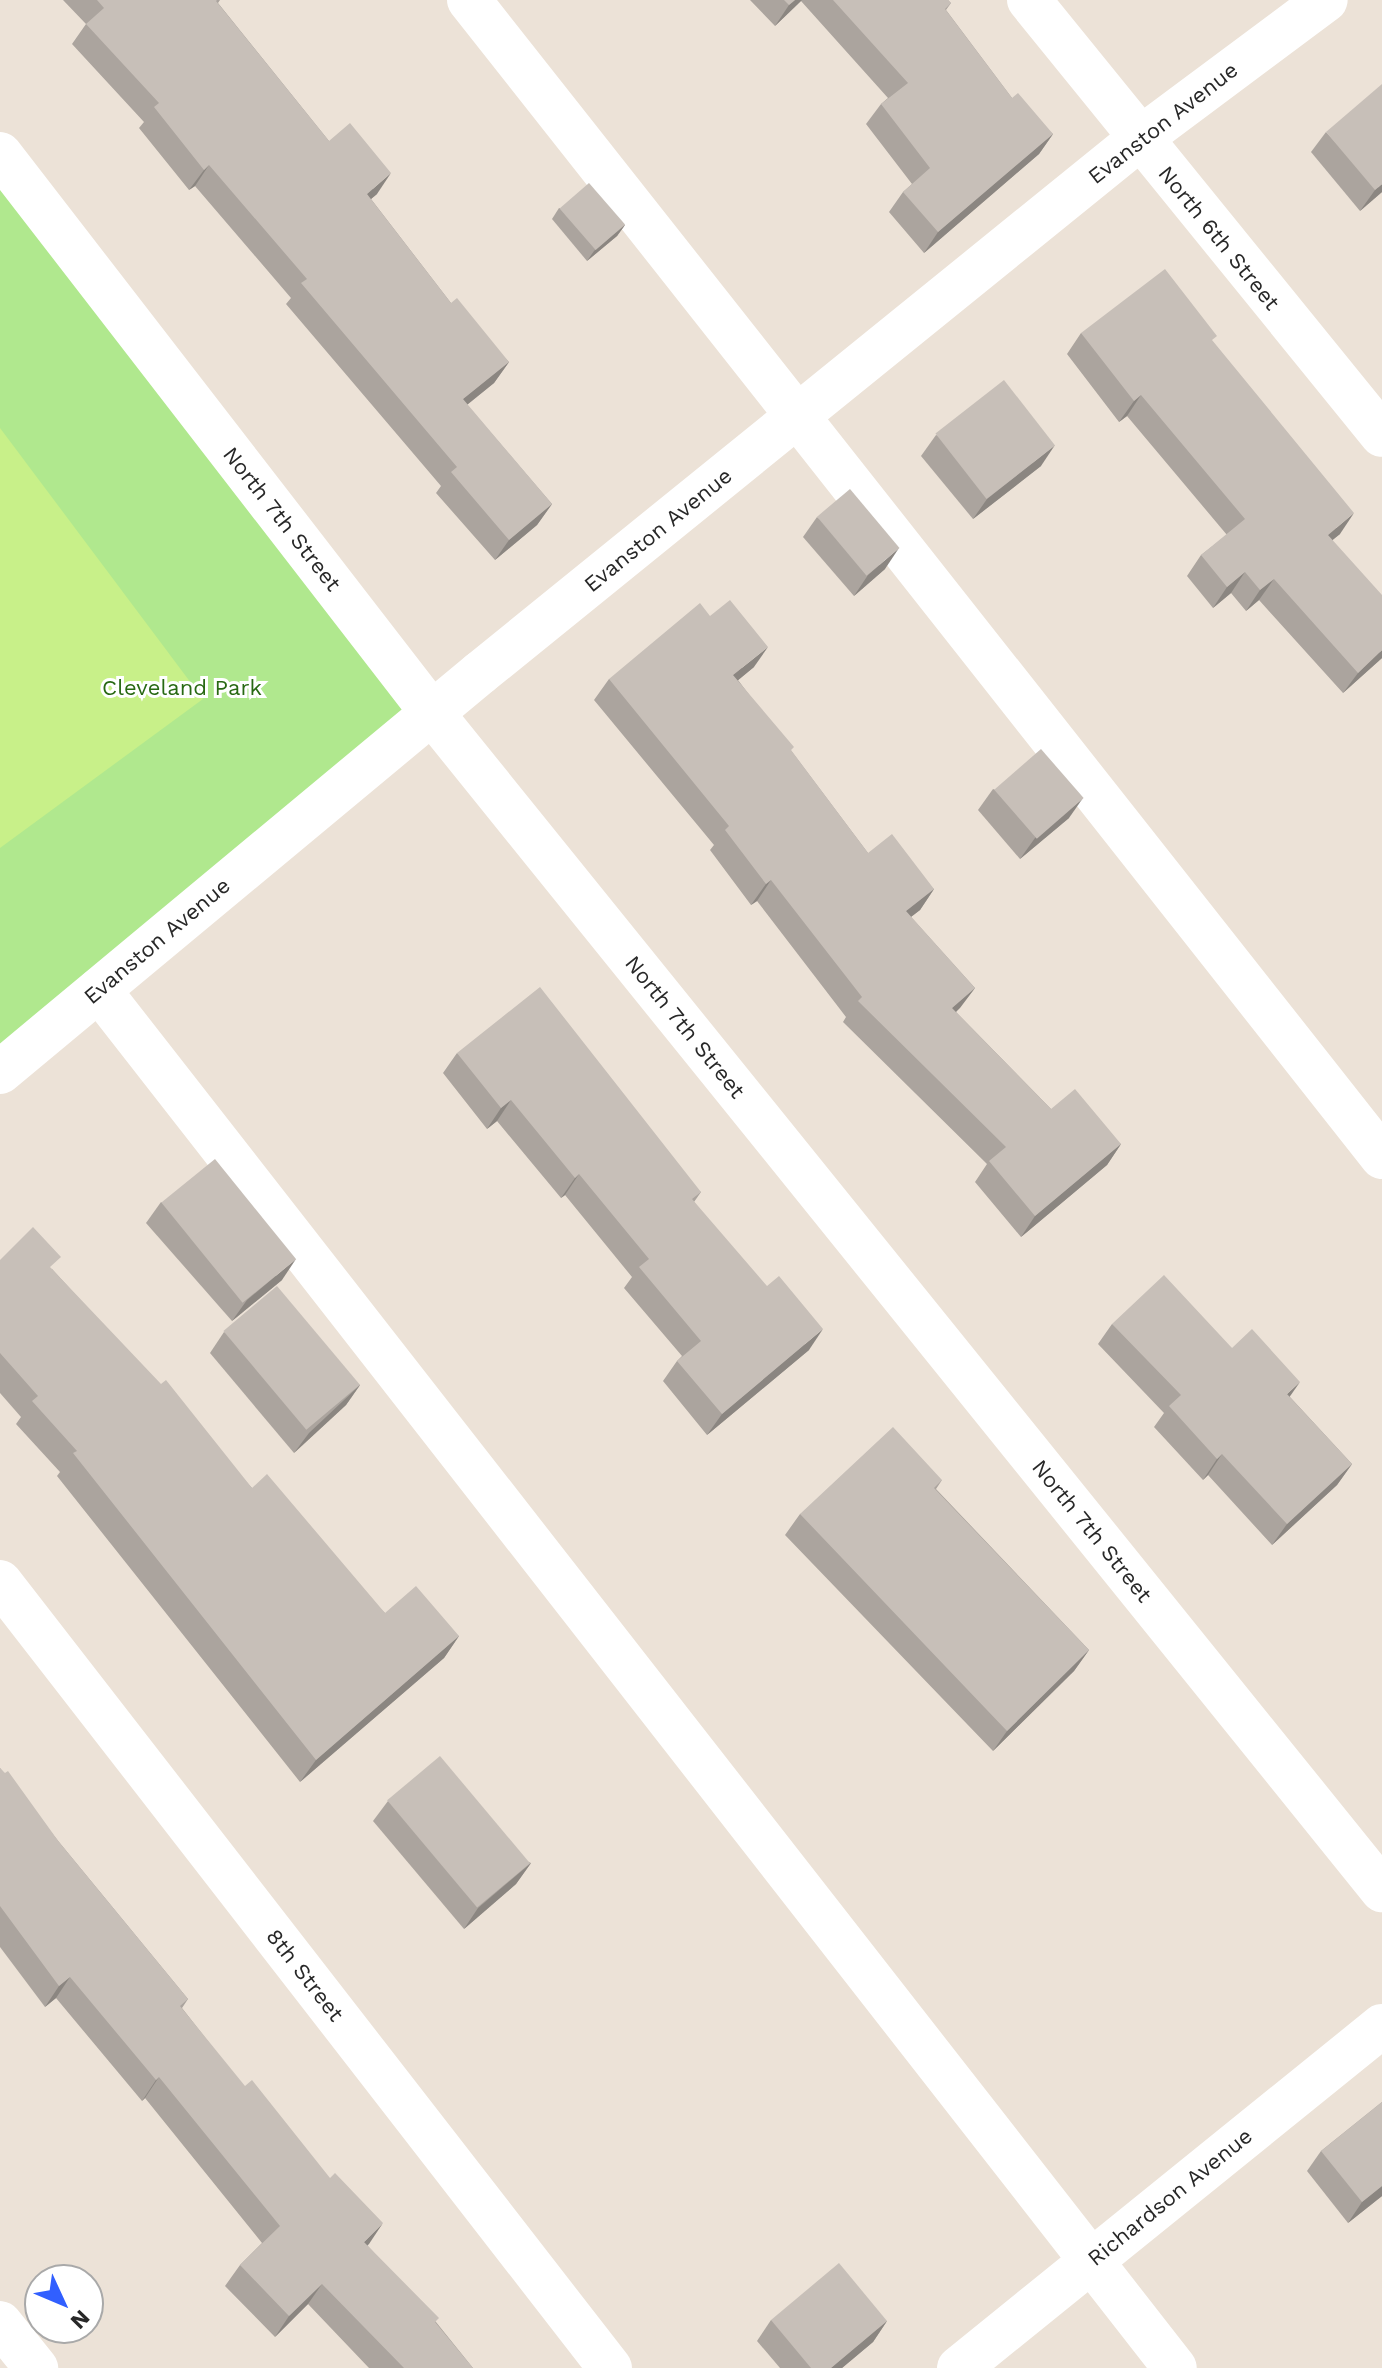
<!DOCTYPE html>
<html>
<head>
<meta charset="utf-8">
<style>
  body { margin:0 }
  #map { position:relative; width:1382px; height:2368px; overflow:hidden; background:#ece2d7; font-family:"Work Sans",sans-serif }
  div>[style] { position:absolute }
  .green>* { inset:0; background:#b0e88e }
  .pitch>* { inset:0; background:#c8f089 }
  .minor>* { height:44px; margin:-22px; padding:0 22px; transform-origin:22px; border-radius:22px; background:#fff }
  .wall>* { inset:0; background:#aba49e }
  .shaded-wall>* { inset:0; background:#8b8681 }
  .building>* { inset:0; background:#c7bfb8; transform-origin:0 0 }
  span { translate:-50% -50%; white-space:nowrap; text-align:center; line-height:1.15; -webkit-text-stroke:6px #fff; paint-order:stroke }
  .street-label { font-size:22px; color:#282828 }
  .park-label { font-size:22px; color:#286913 }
  .north { position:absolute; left:24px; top:2264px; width:80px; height:80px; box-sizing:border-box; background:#fff; border:2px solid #a9a9a9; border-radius:50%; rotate:134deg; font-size:22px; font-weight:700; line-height:32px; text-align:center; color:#282828 }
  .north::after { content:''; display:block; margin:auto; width:28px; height:36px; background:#315fff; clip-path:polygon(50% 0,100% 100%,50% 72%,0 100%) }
</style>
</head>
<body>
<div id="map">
  <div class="green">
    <div style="clip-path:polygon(0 154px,432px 713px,0 1082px)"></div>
  </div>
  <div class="pitch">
    <div style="clip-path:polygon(0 428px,203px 699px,0 848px)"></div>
  </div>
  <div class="minor">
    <div style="left:469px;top:0;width:1474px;rotate:51.72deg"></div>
    <div style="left:1029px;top:0;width:560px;rotate:50.94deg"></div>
    <div style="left:0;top:154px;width:706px;rotate:52.3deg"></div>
    <div style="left:432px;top:713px;width:1513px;rotate:51.09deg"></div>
    <div style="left:99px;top:990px;width:1748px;rotate:52.02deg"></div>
    <div style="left:0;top:1072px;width:624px;rotate:-39.74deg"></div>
    <div style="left:480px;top:673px;width:847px;rotate:-39.01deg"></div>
    <div style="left:1138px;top:140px;width:234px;rotate:-36.7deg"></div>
    <div style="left:0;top:1582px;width:995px;rotate:52.19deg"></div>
    <div style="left:0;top:2323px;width:58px;rotate:51.3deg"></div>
    <div style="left:959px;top:2368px;width:544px;rotate:-38.96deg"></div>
  </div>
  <div class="wall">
    <div style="clip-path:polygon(63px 0,220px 0,218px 3px,329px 141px,377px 194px,371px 199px,451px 303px,509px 362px,494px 383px,467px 405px,552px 504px,537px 525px,495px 560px,436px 493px,441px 486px,286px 304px,291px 298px,195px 186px,189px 190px,139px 128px,144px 122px,72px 44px,86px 24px)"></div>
    <div style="clip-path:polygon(750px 0,948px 0,951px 3px,946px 10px,1012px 98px,1053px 134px,1039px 154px,924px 253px,889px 212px,903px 192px,912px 184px,866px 124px,881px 104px,888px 98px,801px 1px,775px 26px)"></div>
    <div style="clip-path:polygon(1326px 132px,1382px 192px,1360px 211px,1311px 152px)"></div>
    <div style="clip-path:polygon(559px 208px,625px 225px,617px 236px,587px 261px,552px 219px)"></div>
    <div style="clip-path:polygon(1081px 333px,1213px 342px,1340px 534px,1332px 540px,1382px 658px,1343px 693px,1259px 600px,1246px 611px,1231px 593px,1213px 608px,1187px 576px,1201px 555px,1227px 535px,1127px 416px,1119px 422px,1067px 354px)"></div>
    <div style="clip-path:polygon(936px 435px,1041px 466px,973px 519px,921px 456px)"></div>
    <div style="clip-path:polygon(817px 517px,885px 569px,854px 596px,803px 537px)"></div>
    <div style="clip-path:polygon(754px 667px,738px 680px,868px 853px,934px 889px,920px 910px,911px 917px,975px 988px,956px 1012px,1051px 1109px,1121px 1144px,1107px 1165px,1021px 1237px,975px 1182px,987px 1164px,843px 1022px,846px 1017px,757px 901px,751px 905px,710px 850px,714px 845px,594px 700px,609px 679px)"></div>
    <div style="clip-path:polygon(993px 789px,1069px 818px,1020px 859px,978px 810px)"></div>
    <div style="clip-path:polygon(457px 1053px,701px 1192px,694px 1202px,809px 1350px,707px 1435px,663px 1381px,677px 1361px,682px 1356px,624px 1288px,632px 1277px,565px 1195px,561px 1198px,497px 1121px,487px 1129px,443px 1073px)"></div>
    <div style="clip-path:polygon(161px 1202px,282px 1280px,232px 1321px,146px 1223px)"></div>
    <div style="clip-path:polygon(0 1260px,52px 1269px,252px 1488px,385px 1613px,459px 1636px,444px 1658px,300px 1782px,57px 1476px,60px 1472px,16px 1424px,21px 1417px,0 1393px)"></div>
    <div style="clip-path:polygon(1112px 1324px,1232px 1348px,1290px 1397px,1352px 1464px,1337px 1485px,1272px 1545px,1208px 1475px,1203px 1480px,1154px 1427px,1164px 1413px,1098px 1344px)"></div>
    <div style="clip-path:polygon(224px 1332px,360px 1385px,346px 1405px,294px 1453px,210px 1353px)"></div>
    <div style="clip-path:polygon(942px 1480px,936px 1489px,1089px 1650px,1074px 1671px,993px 1751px,785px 1535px,800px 1514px)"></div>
    <div style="clip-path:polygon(0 1768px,59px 1842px,188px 1999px,182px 2008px,367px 2245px,436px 2322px,473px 2368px,369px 2368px,308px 2304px,275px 2337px,225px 2286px,240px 2265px,262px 2243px,145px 2098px,142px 2101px,56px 1998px,45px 2007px,0 1947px)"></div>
    <div style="clip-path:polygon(388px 1801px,531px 1863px,516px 1884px,464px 1929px,373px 1821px)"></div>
    <div style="clip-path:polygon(1382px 2102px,1382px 2196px,1348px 2223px,1307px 2171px,1321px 2151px)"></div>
    <div style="clip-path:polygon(771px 2320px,887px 2321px,873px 2342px,842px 2368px,780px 2368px,757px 2341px)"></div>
  </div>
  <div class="shaded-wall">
    <div style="clip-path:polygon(795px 0,802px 0,775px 26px,789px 5px)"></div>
    <div style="clip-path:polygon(1053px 134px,1039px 154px,924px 253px,938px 232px)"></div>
    <div style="clip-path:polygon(209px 165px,195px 186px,189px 190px,204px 170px)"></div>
    <div style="clip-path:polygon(391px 173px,377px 194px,353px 214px,367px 194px)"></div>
    <div style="clip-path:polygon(1382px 184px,1382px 192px,1360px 211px,1375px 190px)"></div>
    <div style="clip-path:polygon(625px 225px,617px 236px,587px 261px,594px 251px)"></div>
    <div style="clip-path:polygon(509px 362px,494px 383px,448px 420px,463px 399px)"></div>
    <div style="clip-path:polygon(1141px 395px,1127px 416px,1119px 422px,1134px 401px)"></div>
    <div style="clip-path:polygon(1055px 445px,1041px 466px,973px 519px,987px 499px)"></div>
    <div style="clip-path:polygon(552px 504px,537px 525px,495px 560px,509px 540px)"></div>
    <div style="clip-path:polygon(1354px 513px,1340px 534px,1313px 556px,1328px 535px)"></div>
    <div style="clip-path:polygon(899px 548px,885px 569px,854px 596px,868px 575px)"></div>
    <div style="clip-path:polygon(1245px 572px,1231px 593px,1213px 608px,1227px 587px)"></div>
    <div style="clip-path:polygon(1274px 579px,1259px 600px,1246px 611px,1260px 590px)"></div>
    <div style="clip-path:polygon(768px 647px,754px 667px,719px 696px,733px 675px)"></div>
    <div style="clip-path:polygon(1382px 650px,1382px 658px,1343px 693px,1358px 673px)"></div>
    <div style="clip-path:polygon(1083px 798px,1069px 818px,1020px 859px,1035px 838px)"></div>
    <div style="clip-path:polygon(771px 880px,757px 901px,751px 905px,766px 884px)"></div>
    <div style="clip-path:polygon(934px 889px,920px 910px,891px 932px,906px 911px)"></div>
    <div style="clip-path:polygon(975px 988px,960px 1008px,938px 1029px,952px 1008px)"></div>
    <div style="clip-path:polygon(511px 1100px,497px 1121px,487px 1129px,501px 1108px)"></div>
    <div style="clip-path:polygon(1121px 1144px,1107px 1165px,1021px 1237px,1035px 1216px)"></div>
    <div style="clip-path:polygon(579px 1174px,565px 1195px,561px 1198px,575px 1178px)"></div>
    <div style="clip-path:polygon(296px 1259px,282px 1280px,232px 1321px,247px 1300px)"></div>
    <div style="clip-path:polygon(823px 1329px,809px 1350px,707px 1435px,722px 1414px)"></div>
    <div style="clip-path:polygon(1300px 1382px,1286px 1402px,1287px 1394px)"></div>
    <div style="clip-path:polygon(360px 1385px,346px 1405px,294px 1453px,309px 1433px)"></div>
    <div style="clip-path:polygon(1222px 1454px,1208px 1475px,1203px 1480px,1217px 1459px)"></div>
    <div style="clip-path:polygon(1352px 1464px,1337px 1485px,1272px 1545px,1287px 1524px)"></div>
    <div style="clip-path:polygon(459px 1636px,444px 1658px,300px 1782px,316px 1760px)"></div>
    <div style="clip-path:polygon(1089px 1650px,1074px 1671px,993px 1751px,1007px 1731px)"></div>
    <div style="clip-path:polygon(531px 1863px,516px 1884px,464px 1929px,478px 1908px)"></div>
    <div style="clip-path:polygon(70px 1977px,56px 1998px,45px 2007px,59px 1986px)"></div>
    <div style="clip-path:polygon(159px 2077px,145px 2098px,142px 2101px,156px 2080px)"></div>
    <div style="clip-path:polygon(1382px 2186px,1382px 2196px,1348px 2223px,1362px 2202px)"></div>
    <div style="clip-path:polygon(383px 2223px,369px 2244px,350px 2263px,364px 2242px)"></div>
    <div style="clip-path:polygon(322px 2284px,308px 2304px,275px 2337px,289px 2316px)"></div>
    <div style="clip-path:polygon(887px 2321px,873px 2342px,842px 2368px,831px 2368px)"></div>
  </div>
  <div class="building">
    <div style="clip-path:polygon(97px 0,217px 0,216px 1px,329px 141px,350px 123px,391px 173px,367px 194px,451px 303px,457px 298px,509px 362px,463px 399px,552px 504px,509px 540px,451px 472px,457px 467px,301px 283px,307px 279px,209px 165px,204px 170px,154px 107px,159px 103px,86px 24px,104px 8px)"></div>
    <div style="clip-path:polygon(784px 0,795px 0,789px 5px)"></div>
    <div style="clip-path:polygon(833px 0,948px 0,951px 3px,945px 9px,1012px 98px,1018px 93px,1053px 134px,938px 232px,903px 192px,930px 168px,881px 104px,908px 83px)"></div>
    <div style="clip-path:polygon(1382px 84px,1382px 184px,1375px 190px,1326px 132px)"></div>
    <div style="left:589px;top:183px;width:55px;height:39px;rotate:49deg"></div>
    <div style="clip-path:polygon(1165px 269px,1217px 336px,1212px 340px,1354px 513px,1328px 535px,1382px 595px,1382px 650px,1358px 673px,1274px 579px,1260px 590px,1245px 572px,1227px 587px,1201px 555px,1245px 519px,1141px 395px,1134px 401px,1081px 333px)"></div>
    <div style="left:1004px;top:380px;width:83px;height:87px;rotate:52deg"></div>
    <div style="left:850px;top:489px;width:77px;height:43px;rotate:50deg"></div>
    <div style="clip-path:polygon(730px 600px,768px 647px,733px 675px,794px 747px,791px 750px,868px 853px,892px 834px,934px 889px,906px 911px,975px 988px,952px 1008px,1051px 1109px,1075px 1089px,1121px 1144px,1035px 1216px,989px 1161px,1006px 1147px,858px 1001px,862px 997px,771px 880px,766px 884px,725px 830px,729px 826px,609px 679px,700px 603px,710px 616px)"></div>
    <div style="left:1041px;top:749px;width:65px;height:62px;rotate:49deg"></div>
    <div style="clip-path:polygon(540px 987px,701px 1192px,692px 1199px,767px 1286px,779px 1276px,823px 1329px,722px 1414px,677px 1361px,701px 1341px,639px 1267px,649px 1259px,579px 1174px,575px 1178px,511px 1100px,501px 1108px,457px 1053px)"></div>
    <div style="left:215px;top:1159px;width:129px;height:69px;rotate:51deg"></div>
    <div style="clip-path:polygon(33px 1227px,61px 1257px,50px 1267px,161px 1384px,166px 1380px,252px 1488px,267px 1474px,385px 1613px,416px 1586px,459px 1636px,316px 1760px,73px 1453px,77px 1451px,32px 1401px,38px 1396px,0 1353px,0 1260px)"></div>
    <div style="clip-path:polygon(1164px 1275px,1232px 1348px,1252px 1329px,1300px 1382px,1287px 1394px,1352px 1464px,1287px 1524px,1222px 1454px,1217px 1459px,1169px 1406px,1181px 1395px,1112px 1324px)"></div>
    <div style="left:277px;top:1286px;width:129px;height:70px;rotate:50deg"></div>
    <div style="clip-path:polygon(893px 1427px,942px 1480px,934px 1488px,1089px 1650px,1007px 1731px,800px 1514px)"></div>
    <div style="left:440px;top:1756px;width:140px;height:69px;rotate:50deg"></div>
    <div style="clip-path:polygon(0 1768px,5px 1773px,8px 1771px,59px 1842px,188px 1999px,180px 2006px,245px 2086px,252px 2080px,330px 2178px,335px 2173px,383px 2223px,364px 2242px,439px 2318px,435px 2322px,473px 2368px,404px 2368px,322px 2284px,289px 2316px,240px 2265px,280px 2226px,159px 2077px,156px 2080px,70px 1977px,59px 1986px,0 1906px)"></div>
    <div style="clip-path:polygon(1382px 2102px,1382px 2186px,1362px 2202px,1321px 2151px)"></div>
    <div style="clip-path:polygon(839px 2263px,887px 2321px,831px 2368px,811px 2368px,771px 2320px)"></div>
  </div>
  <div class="street-label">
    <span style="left:1163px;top:123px;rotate:-38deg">Evanston Avenue</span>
    <span style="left:1219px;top:238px;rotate:51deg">North 6th Street</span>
    <span style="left:282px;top:519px;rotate:52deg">North 7th Street</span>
    <span style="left:658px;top:530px;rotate:-39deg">Evanston Avenue</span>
    <span style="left:157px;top:941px;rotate:-40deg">Evanston Avenue</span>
    <span style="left:685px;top:1027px;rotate:51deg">North 7th Street</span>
    <span style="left:1092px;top:1531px;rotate:51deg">North 7th Street</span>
    <span style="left:305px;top:1975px;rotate:52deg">8th Street</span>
    <span style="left:1170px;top:2197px;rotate:-39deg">Richardson Avenue</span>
  </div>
  <div class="park-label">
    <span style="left:182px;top:688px">Cleveland Park</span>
  </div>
  <div class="north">N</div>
</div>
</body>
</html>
